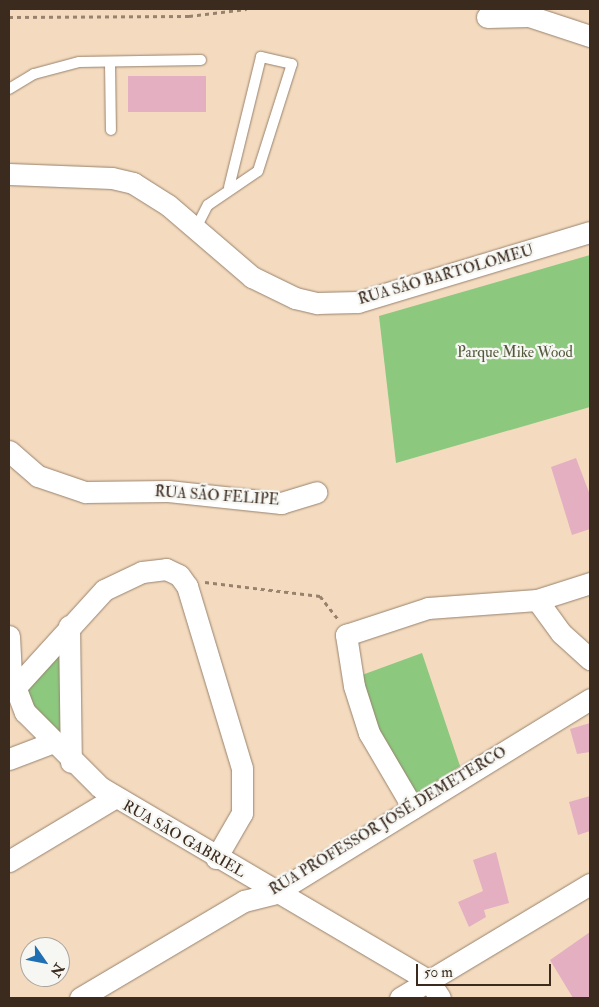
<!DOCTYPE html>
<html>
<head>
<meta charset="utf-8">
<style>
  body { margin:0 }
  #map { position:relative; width:599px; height:1007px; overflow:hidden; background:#f4dbbf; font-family:"IM FELL Double Pica",serif }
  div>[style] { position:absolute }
  .green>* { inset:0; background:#8cc87e }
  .building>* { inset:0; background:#e3afc1; transform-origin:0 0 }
  .path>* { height:3px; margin-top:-1.5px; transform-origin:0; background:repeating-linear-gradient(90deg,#98826e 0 4px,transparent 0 8px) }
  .roads { filter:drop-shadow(0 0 1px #98826e) drop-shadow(0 0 1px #98826e) }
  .service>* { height:10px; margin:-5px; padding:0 5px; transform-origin:5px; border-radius:5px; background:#fff }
  .minor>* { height:21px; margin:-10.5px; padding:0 10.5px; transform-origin:10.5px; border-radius:10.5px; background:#fff }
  span { translate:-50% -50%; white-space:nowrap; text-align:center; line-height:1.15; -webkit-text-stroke:4.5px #f6f6f2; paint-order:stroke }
  .street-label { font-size:15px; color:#3b2a1e }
  .park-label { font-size:15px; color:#53593b }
  .frame { position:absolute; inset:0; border:10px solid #3b2a1e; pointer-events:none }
  .north { position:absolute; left:20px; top:937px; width:50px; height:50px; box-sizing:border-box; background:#f6f6f2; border:1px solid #aba49d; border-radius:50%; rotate:123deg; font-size:14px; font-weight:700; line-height:20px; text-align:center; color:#3b2a1e }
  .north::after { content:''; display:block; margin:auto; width:18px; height:22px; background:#1f6fb2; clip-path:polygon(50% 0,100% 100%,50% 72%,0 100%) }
  .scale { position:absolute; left:416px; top:964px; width:135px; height:22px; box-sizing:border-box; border:2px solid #3b2a1e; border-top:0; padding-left:6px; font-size:15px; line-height:18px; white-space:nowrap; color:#3b2a1e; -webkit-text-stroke:4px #f6f6f2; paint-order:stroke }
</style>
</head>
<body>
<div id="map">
  <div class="green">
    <div style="clip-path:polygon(590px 255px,590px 407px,396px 463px,379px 316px)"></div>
    <div style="clip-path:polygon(61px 651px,62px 736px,40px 721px,27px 691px)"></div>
    <div style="clip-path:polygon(422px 653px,460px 766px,414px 795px,379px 738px,362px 675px)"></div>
  </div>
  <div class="building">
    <div style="left:206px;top:76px;width:36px;height:78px;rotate:90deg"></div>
    <div style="clip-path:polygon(576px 458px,590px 495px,590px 529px,572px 535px,551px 467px)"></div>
    <div style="clip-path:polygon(590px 723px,590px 752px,577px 754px,570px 729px)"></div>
    <div style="clip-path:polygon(590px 796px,590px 831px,578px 835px,569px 802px)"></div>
    <div style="clip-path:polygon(496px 852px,509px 903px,484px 910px,486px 917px,469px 927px,458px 902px,483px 891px,473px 860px)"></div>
    <div style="clip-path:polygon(590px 932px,590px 998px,573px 998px,550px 960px)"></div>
  </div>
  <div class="path">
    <div style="left:9px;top:17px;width:180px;rotate:-0.3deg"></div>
    <div style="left:189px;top:16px;width:58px;rotate:-6.9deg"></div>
    <div style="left:205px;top:582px;width:116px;rotate:6.9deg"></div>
    <div style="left:320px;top:596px;width:29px;rotate:52deg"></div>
  </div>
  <div class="roads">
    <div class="service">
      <div style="left:110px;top:62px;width:68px;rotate:89.2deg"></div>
      <div style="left:9px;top:89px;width:29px;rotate:-31deg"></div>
      <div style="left:34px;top:74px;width:47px;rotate:-14.9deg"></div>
      <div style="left:79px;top:62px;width:122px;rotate:-0.9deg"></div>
      <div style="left:195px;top:230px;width:28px;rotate:-63deg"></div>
      <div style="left:208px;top:205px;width:60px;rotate:-34.2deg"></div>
      <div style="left:258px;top:171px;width:112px;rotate:-72.4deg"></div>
      <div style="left:292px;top:64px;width:32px;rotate:-167deg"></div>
      <div style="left:261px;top:57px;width:134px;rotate:103.8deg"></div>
    </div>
    <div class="minor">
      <div style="left:487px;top:17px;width:42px;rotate:-1.4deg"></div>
      <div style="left:529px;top:16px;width:64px;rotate:18.2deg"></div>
      <div style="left:9px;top:174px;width:103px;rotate:2.2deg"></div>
      <div style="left:112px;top:178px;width:22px;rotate:13deg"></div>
      <div style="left:133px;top:183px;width:41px;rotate:32.2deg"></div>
      <div style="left:168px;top:205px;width:111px;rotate:40.6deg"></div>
      <div style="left:252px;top:277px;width:48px;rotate:26deg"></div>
      <div style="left:295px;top:298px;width:23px;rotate:13deg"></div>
      <div style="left:317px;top:303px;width:41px;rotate:-1.4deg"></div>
      <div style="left:358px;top:302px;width:242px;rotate:-16.8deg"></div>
      <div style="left:9px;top:451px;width:38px;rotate:41deg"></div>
      <div style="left:38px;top:476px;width:50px;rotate:18.8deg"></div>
      <div style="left:85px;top:492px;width:83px;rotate:-0.7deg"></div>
      <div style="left:168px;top:491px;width:114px;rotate:6.1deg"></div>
      <div style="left:281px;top:503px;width:37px;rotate:-17deg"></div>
      <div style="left:537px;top:600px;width:41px;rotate:54deg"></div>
      <div style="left:561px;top:633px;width:39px;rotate:42deg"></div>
      <div style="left:69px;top:626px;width:136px;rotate:89.2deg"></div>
      <div style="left:9px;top:636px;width:40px;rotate:87.1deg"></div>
      <div style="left:11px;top:676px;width:39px;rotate:69deg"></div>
      <div style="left:25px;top:712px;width:106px;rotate:45deg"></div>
      <div style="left:100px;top:787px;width:382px;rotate:30.5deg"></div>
      <div style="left:429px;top:981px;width:20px;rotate:57deg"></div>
      <div style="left:14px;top:689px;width:134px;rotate:-47.7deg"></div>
      <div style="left:104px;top:590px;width:42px;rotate:-25.3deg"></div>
      <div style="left:142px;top:572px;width:24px;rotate:-7deg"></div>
      <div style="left:166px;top:569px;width:14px;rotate:25deg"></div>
      <div style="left:179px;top:575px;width:14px;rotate:54deg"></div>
      <div style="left:187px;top:586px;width:190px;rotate:73.2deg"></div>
      <div style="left:242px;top:768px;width:45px;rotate:90deg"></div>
      <div style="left:242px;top:813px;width:52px;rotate:120deg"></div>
      <div style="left:9px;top:759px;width:45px;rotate:-20.9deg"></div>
      <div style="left:413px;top:808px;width:87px;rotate:-120.4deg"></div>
      <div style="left:369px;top:733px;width:49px;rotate:-107.7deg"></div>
      <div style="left:354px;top:686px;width:52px;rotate:-98.9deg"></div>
      <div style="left:346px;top:635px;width:86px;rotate:-18.2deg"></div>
      <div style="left:428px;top:608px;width:109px;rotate:-4.2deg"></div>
      <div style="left:537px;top:600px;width:56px;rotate:-17.8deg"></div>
      <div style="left:9px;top:861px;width:122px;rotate:-31deg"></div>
      <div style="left:80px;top:998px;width:191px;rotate:-30.6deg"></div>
      <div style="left:244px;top:901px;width:32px;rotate:-14deg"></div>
      <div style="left:275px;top:893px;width:370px;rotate:-31.6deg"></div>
      <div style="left:400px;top:998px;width:222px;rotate:-31deg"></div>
    </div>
  </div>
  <div class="street-label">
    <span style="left:446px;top:275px;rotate:-16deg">RUA SÃO BARTOLOMEU</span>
    <span style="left:217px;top:496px;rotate:4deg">RUA SÃO FELIPE</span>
    <span style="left:388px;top:821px;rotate:-31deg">RUA PROFESSOR JOSÉ DEMETERCO</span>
    <span style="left:184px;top:839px;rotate:30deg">RUA SÃO GABRIEL</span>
  </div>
  <div class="park-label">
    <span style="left:515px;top:353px">Parque Mike Wood</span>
  </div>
  <div class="frame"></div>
  <div class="north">N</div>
  <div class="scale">50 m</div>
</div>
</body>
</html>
